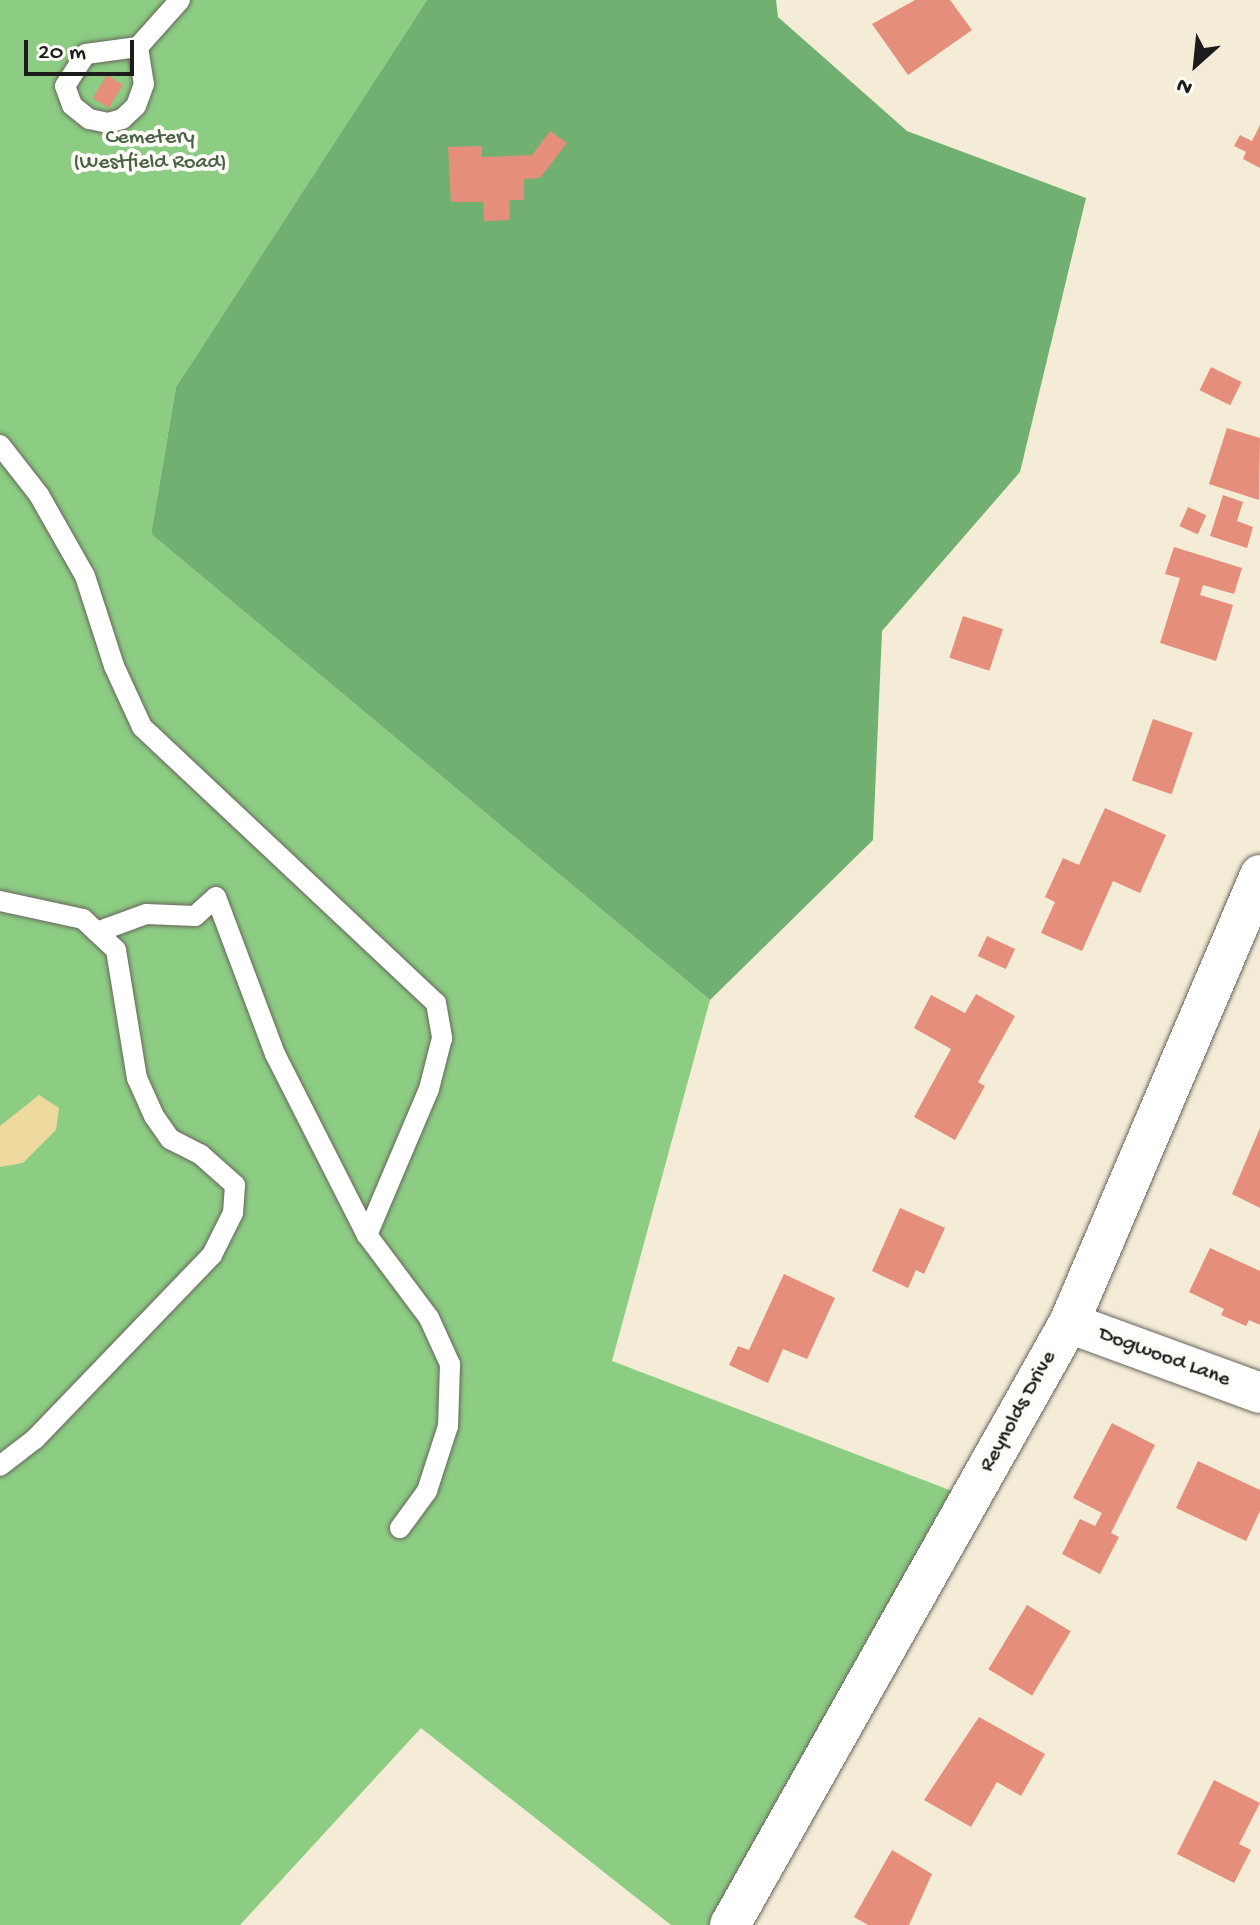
<!DOCTYPE html>
<html>
<head>
<meta charset="utf-8">
<style>
  body { margin:0 }
  #map { position:relative; width:1260px; height:1925px; overflow:hidden; background:#f4ecd7; font-family:"Gochi Hand",sans-serif }
  div>[style] { position:absolute }
  .green>* { inset:0; background:#8ccc83 }
  .forest>* { inset:0; background:#71b071 }
  .sand>* { inset:0; background:#eeda9e }
  .building>* { inset:0; background:#e48e7b; transform-origin:0 0 }
  .roads { filter:drop-shadow(0 0 2px #68655d) drop-shadow(0 0 2px #68655d) }
  .lane>* { height:20px; margin:-10px; padding:0 10px; transform-origin:10px; border-radius:10px; background:#fff }
  .street>* { height:40px; margin:-20px; padding:0 20px; transform-origin:20px; border-radius:20px; background:#fff }
  span { translate:-50% -50%; white-space:nowrap; text-align:center; line-height:1.15; -webkit-text-stroke:8px #fdfcf7; paint-order:stroke }
  .park-label { font-size:22px; color:#496245 }
  .street-label { font-size:22px; color:#1c1c1c }
  .north { position:absolute; left:1156px; top:24px; width:80px; height:80px; -webkit-text-stroke:6px #fdfcf7; paint-order:stroke; rotate:207deg; font-size:22px; font-weight:700; line-height:32px; text-align:center; color:#1c1c1c }
  .north::after { content:''; display:block; margin:auto; width:28px; height:36px; background:#1c1c1c; clip-path:polygon(50% 0,100% 100%,50% 72%,0 100%) }
  .scale { position:absolute; left:24px; top:40px; width:110px; height:36px; box-sizing:border-box; border:4px solid #1c1c1c; border-top:0; padding-left:10px; font-size:24px; line-height:28px; white-space:nowrap; color:#1c1c1c; -webkit-text-stroke:6px #fdfcf7; paint-order:stroke }
</style>
</head>
<body>
<div id="map">
  <div class="green">
    <div style="clip-path:polygon(0 0,427px 0,176px 387px,151px 534px,710px 1000px,612px 1361px,986px 1504px,745px 1925px,671px 1925px,421px 1728px,240px 1925px,0 1925px)"></div>
  </div>
  <div class="forest">
    <div style="clip-path:polygon(427px 0,776px 0,778px 17px,907px 131px,1086px 198px,1020px 472px,882px 631px,873px 840px,710px 1000px,151px 534px,176px 387px)"></div>
  </div>
  <div class="sand">
    <div style="clip-path:polygon(39px 1095px,59px 1108px,56px 1130px,23px 1163px,0 1167px,0 1126px)"></div>
  </div>
  <div class="building">
    <div style="clip-path:polygon(915px 0,950px 0,972px 30px,908px 75px,872px 24px)"></div>
    <div style="left:107px;top:75px;width:19px;height:27px;rotate:32deg"></div>
    <div style="clip-path:polygon(1260px 125px,1260px 168px,1243px 159px,1246px 152px,1234px 146px,1240px 135px,1252px 141px)"></div>
    <div style="clip-path:polygon(550px 131px,567px 143px,540px 178px,524px 179px,524px 200px,509px 200px,510px 220px,484px 221px,483px 202px,451px 202px,448px 147px,482px 146px,482px 157px,532px 155px)"></div>
    <div style="left:1211px;top:367px;width:34px;height:26px;rotate:26deg"></div>
    <div style="clip-path:polygon(1227px 428px,1260px 438px,1259px 500px,1209px 484px)"></div>
    <div style="clip-path:polygon(1223px 495px,1243px 502px,1237px 521px,1253px 527px,1247px 548px,1210px 536px)"></div>
    <div style="left:1188px;top:507px;width:20px;height:21px;rotate:24deg"></div>
    <div style="clip-path:polygon(1174px 547px,1242px 568px,1234px 594px,1203px 585px,1200px 595px,1233px 605px,1216px 661px,1160px 643px,1180px 578px,1165px 574px)"></div>
    <div style="left:963px;top:616px;width:42px;height:44px;rotate:18deg"></div>
    <div style="left:1153px;top:719px;width:42px;height:65px;rotate:19deg"></div>
    <div style="clip-path:polygon(1105px 808px,1166px 835px,1140px 893px,1113px 881px,1082px 951px,1041px 933px,1055px 902px,1045px 897px,1063px 858px,1079px 865px)"></div>
    <div style="left:987px;top:936px;width:31px;height:22px;rotate:25deg"></div>
    <div style="clip-path:polygon(976px 994px,1015px 1016px,978px 1082px,985px 1086px,955px 1140px,914px 1117px,951px 1049px,914px 1028px,931px 995px,965px 1013px)"></div>
    <div style="clip-path:polygon(1260px 1128px,1260px 1208px,1232px 1194px)"></div>
    <div style="clip-path:polygon(900px 1208px,945px 1228px,924px 1274px,916px 1270px,908px 1288px,872px 1271px)"></div>
    <div style="clip-path:polygon(1210px 1248px,1260px 1271px,1260px 1325px,1249px 1320px,1246px 1326px,1221px 1315px,1224px 1309px,1189px 1292px)"></div>
    <div style="clip-path:polygon(784px 1274px,835px 1298px,807px 1359px,783px 1349px,768px 1383px,729px 1365px,738px 1346px,749px 1350px)"></div>
    <div style="clip-path:polygon(1112px 1423px,1155px 1445px,1111px 1533px,1119px 1537px,1100px 1574px,1062px 1554px,1080px 1519px,1095px 1526px,1102px 1513px,1073px 1498px)"></div>
    <div style="clip-path:polygon(1198px 1461px,1260px 1490px,1260px 1511px,1246px 1541px,1176px 1508px)"></div>
    <div style="left:1027px;top:1605px;width:51px;height:75px;rotate:31deg"></div>
    <div style="clip-path:polygon(979px 1717px,1045px 1754px,1021px 1796px,997px 1782px,971px 1827px,924px 1800px)"></div>
    <div style="clip-path:polygon(1214px 1780px,1260px 1803px,1239px 1844px,1251px 1850px,1234px 1883px,1177px 1854px)"></div>
    <div style="clip-path:polygon(892px 1850px,932px 1874px,909px 1925px,868px 1925px,854px 1917px)"></div>
  </div>
  <div class="roads">
    <div class="lane">
      <div style="left:138px;top:47px;width:37px;rotate:81deg"></div>
      <div style="left:144px;top:84px;width:23px;rotate:110deg"></div>
      <div style="left:136px;top:106px;width:19px;rotate:137deg"></div>
      <div style="left:122px;top:119px;width:15px;rotate:164deg"></div>
      <div style="left:108px;top:123px;width:19px;rotate:-168deg"></div>
      <div style="left:89px;top:119px;width:22px;rotate:-141deg"></div>
      <div style="left:72px;top:105px;width:20px;rotate:-110deg"></div>
      <div style="left:65px;top:86px;width:38px;rotate:-57deg"></div>
      <div style="left:86px;top:54px;width:52px;rotate:-7.7deg"></div>
      <div style="left:138px;top:47px;width:63px;rotate:-48.2deg"></div>
      <div style="left:0;top:445px;width:63px;rotate:52deg"></div>
      <div style="left:39px;top:495px;width:93px;rotate:60.4deg"></div>
      <div style="left:85px;top:576px;width:95px;rotate:72.1deg"></div>
      <div style="left:114px;top:666px;width:67px;rotate:65.3deg"></div>
      <div style="left:142px;top:727px;width:403px;rotate:43.2deg"></div>
      <div style="left:436px;top:1003px;width:36px;rotate:80deg"></div>
      <div style="left:442px;top:1038px;width:53px;rotate:104.3deg"></div>
      <div style="left:429px;top:1089px;width:159px;rotate:113deg"></div>
      <div style="left:367px;top:1235px;width:104px;rotate:53.2deg"></div>
      <div style="left:429px;top:1318px;width:51px;rotate:65.5deg"></div>
      <div style="left:450px;top:1364px;width:62px;rotate:91.8deg"></div>
      <div style="left:448px;top:1426px;width:68px;rotate:107.9deg"></div>
      <div style="left:427px;top:1491px;width:46px;rotate:126.1deg"></div>
      <div style="left:0;top:901px;width:85px;rotate:12.2deg"></div>
      <div style="left:83px;top:919px;width:45px;rotate:43.2deg"></div>
      <div style="left:116px;top:950px;width:130px;rotate:80.7deg"></div>
      <div style="left:137px;top:1078px;width:42px;rotate:65.9deg"></div>
      <div style="left:154px;top:1116px;width:28px;rotate:55deg"></div>
      <div style="left:170px;top:1139px;width:34px;rotate:27deg"></div>
      <div style="left:200px;top:1154px;width:47px;rotate:41.5deg"></div>
      <div style="left:235px;top:1185px;width:28px;rotate:94deg"></div>
      <div style="left:233px;top:1213px;width:47px;rotate:116.6deg"></div>
      <div style="left:212px;top:1255px;width:255px;rotate:133.9deg"></div>
      <div style="left:35px;top:1439px;width:44px;rotate:142.4deg"></div>
      <div style="left:97px;top:932px;width:52px;rotate:-20.2deg"></div>
      <div style="left:146px;top:914px;width:49px;rotate:2.3deg"></div>
      <div style="left:195px;top:916px;width:28px;rotate:-42deg"></div>
      <div style="left:216px;top:897px;width:168px;rotate:69.4deg"></div>
      <div style="left:275px;top:1054px;width:203px;rotate:63.1deg"></div>
    </div>
    <div class="street">
      <div style="left:1069px;top:1323px;width:203px;rotate:20.1deg"></div>
      <div style="left:730px;top:1925px;width:691px;rotate:-60.62deg"></div>
      <div style="left:1069px;top:1323px;width:487px;rotate:-66.9deg"></div>
    </div>
  </div>
  <div class="park-label">
    <span style="left:150px;top:151px">Cemetery<br>(Westfield Road)</span>
  </div>
  <div class="street-label">
    <span style="left:1164px;top:1358px;rotate:20deg">Dogwood Lane</span>
    <span style="left:1019px;top:1412px;rotate:-61deg">Reynolds Drive</span>
  </div>
  <div class="north">N</div>
  <div class="scale">20 m</div>
</div>
</body>
</html>
